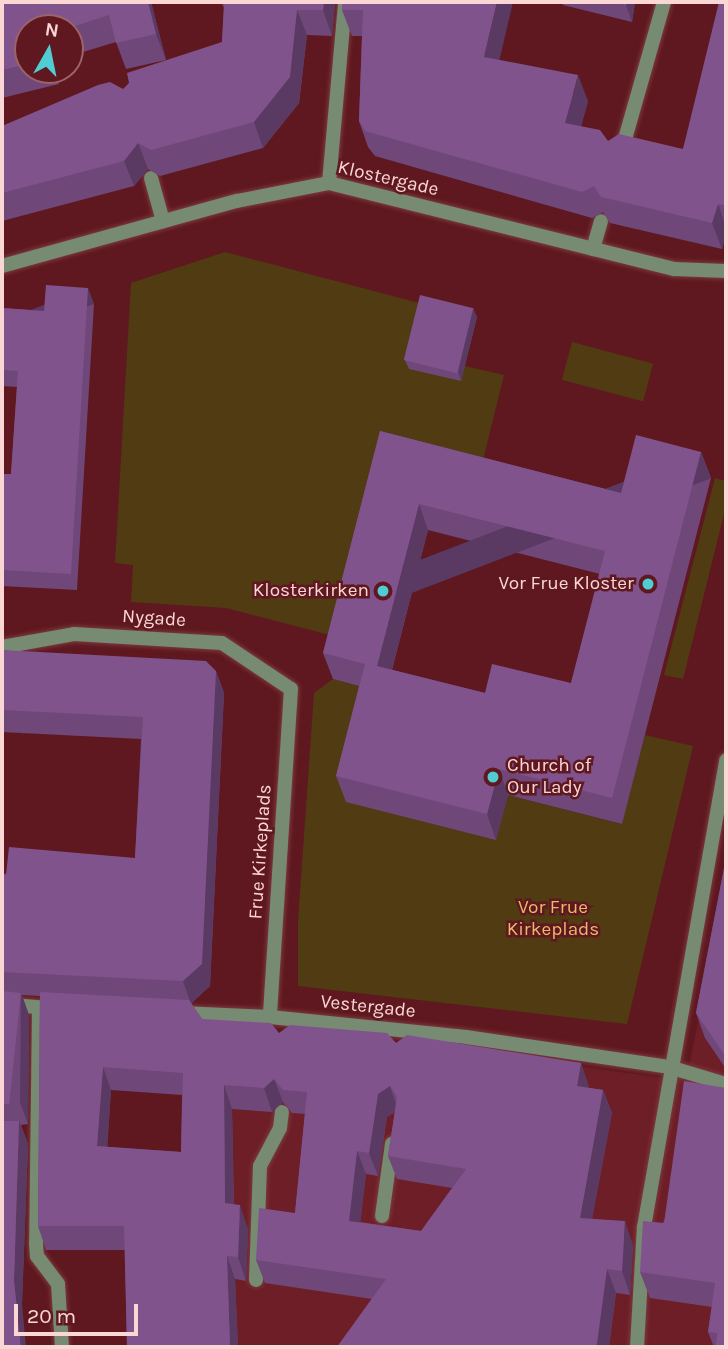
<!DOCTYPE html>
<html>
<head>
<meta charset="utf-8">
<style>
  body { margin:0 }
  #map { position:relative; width:728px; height:1349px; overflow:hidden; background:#5f181f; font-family:Karla,sans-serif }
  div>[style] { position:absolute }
  .built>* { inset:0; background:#6e1e26 }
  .green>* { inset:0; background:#513b12; transform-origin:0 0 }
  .roads { filter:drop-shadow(0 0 2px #7b3a40) drop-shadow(0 0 2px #7b3a40) }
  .lane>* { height:14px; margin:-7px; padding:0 7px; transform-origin:7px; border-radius:7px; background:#768b71 }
  .street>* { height:14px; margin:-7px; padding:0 7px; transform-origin:7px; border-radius:7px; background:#768b71 }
  .wall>* { inset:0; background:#6f4779 }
  .shaded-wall>* { inset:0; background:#5a3a63; transform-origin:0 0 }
  .building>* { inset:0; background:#81538d; transform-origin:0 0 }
  .dots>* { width:19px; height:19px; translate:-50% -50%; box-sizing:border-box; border:4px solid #5f181f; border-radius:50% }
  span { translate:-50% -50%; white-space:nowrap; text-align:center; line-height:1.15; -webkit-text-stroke:5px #5f181f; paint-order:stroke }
  .street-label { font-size:19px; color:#fad6d5 }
  .poi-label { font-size:19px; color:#fad6d5 }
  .right { translate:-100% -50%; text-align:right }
  .left { translate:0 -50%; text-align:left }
  .park-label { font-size:19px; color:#e9ba6b }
  .frame { position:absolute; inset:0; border:4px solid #fad6d5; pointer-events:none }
  .north { position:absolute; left:14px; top:14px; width:70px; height:70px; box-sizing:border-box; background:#5f181f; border:2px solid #9d6468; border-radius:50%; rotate:9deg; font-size:19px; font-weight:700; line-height:28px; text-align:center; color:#fad6d5 }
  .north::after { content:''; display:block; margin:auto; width:24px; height:32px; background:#51ccd2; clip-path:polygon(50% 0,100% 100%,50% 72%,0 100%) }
  .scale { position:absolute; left:14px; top:1304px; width:124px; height:32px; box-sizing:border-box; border:4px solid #fad6d5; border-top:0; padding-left:9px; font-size:21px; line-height:24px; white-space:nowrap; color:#fad6d5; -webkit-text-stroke:5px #5f181f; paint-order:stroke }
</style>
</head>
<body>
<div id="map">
  <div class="built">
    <div style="clip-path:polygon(726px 887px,726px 1347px,234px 1347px,230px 1035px,376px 1039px,686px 1081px)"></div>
  </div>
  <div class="green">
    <div style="clip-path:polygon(225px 252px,423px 304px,465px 366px,504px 375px,483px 460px,390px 457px,334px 636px,226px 608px,131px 602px,133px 565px,115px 563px,131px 283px)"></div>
    <div style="left:572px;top:342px;width:84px;height:39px;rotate:15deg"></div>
    <div style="clip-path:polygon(715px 478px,726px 481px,726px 506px,683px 679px,664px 675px)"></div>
    <div style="clip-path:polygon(333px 679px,374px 690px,496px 840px,508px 795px,621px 824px,645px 735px,693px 746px,627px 1024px,298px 986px,298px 921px,314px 693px)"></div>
  </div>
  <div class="roads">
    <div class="lane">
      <div style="left:621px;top:153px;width:157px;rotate:-74.1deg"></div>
      <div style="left:151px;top:178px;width:45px;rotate:74.4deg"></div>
      <div style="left:593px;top:249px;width:29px;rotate:-74deg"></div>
      <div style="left:2px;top:647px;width:73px;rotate:-10.2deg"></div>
      <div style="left:382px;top:1216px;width:73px;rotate:-82.1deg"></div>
      <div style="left:256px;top:1280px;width:114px;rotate:-88deg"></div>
      <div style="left:260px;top:1166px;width:43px;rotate:-62.2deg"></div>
      <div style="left:280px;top:1128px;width:16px;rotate:-83deg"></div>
      <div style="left:637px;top:1347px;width:120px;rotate:-86.7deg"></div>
      <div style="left:644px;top:1227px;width:474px;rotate:-80deg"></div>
    </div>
    <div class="street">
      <div style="left:329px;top:183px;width:182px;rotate:-84.9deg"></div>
      <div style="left:2px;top:266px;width:244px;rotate:-15.5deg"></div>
      <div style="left:237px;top:201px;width:94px;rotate:-11.1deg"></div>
      <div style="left:329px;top:183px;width:356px;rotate:14deg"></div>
      <div style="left:674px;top:269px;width:52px;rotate:2.2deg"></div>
      <div style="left:74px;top:634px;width:148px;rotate:3.5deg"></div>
      <div style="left:222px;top:643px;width:83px;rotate:33.7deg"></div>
      <div style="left:291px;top:689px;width:329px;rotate:93.7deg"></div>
      <div style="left:2px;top:1004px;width:57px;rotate:5deg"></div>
      <div style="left:39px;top:1008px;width:235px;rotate:90.7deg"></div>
      <div style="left:36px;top:1243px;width:13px;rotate:86deg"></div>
      <div style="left:37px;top:1256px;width:35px;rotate:53deg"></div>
      <div style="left:58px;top:1284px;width:63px;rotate:86.4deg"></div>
      <div style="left:181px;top:1013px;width:89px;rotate:2.6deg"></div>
      <div style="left:270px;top:1017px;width:197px;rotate:5.8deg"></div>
      <div style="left:466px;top:1037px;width:205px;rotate:8.4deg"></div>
      <div style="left:669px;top:1067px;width:59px;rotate:16.6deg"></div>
    </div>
  </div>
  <div class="wall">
    <div style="clip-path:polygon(2px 2px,151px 2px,166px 60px,126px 69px,116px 42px,70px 56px,70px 28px,28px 28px,28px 70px,55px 70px,59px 84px,2px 98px)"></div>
    <div style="clip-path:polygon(221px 2px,335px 2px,332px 36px,307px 35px,299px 103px,263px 148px,160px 176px,148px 169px,134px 186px,2px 221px,2px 126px,123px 89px,222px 42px,224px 8px)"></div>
    <div style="clip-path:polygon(343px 2px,499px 60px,588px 101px,581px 126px,608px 141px,683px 149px,726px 2px,726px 233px,722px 249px,610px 223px,603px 212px,592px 218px,375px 156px,368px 147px,359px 121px,362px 36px,352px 36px,342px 10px)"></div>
    <div style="clip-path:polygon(562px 2px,635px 2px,632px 22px,563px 5px)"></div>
    <div style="clip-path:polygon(94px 304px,77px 590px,2px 586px,2px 474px,11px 474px,17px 387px,2px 386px,2px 308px,44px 311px)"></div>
    <div style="clip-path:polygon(477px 317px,461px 381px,409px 369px,405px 360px)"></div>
    <div style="clip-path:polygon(evenodd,380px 431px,621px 493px,701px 452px,711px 478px,622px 824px,508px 795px,496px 840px,346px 802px,336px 776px,359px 686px,333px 679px,323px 653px,380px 431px,428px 530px,600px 574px,571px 683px,485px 693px,392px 670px,428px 530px)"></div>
    <div style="clip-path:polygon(evenodd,2px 650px,216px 671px,224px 693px,210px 986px,191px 1003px,202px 1019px,279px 1033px,396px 1043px,581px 1063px,589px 1088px,603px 1090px,612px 1113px,592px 1219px,633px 1245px,630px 1295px,616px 1293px,609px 1347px,337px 1347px,372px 1299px,265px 1283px,256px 1260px,295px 1213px,305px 1114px,292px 1113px,283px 1102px,272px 1112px,232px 1109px,234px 1205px,248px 1229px,246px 1281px,235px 1279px,238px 1347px,127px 1347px,125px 1250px,46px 1250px,38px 1226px,40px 996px,22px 995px,29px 1015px,28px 1124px,21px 1125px,28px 1144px,22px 1304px,2px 1347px,2px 874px,135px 858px,141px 739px,2px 732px,2px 650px,111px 1090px,182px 1095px,181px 1152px,107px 1147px,111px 1090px,2px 650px,395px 1112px,388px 1156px,397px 1179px,452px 1188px,421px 1231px,360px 1222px,366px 1174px,378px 1176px,387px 1117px,395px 1112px)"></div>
    <div style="clip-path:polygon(726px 858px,726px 1069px,705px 1038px,696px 1013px)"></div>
    <div style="clip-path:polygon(726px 1088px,726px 1347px,714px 1347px,708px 1332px,712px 1307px,650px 1298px,640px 1272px)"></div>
  </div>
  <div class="shaded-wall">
    <div style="clip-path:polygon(148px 2px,151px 2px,166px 60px,156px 34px)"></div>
    <div style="clip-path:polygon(324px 2px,335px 2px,332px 36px,323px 10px)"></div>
    <div style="clip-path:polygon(497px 2px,513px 2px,494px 83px,484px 57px)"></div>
    <div style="clip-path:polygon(627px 2px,635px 2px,632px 22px,626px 5px)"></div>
    <div style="clip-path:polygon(297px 10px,307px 35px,299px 103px,263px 148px,254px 122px)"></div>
    <div style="clip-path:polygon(578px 75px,588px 101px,575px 149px,565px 123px)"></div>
    <div style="clip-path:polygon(138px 143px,148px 169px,134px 186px,124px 161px)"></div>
    <div style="clip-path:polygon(718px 204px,726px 227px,726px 233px,722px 249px,712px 223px)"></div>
    <div style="left:88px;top:288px;width:17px;height:287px;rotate:69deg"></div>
    <div style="clip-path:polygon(473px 308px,477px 317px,461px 381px,458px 372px)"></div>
    <div style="left:701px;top:452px;width:28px;height:357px;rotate:69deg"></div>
    <div style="clip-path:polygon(419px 504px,428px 530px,386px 692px,377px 666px)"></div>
    <div style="clip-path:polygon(216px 671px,224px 693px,210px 986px,191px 1004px,183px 981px)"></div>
    <div style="clip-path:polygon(499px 769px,508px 795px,496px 840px,487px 814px)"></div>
    <div style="clip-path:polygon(21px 993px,29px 1015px,28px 1124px,20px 1102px)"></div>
    <div style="clip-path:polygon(581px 1063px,589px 1087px,585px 1109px,577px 1086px)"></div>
    <div style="clip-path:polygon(103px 1067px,111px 1090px,106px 1170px,97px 1146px)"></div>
    <div style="clip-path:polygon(274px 1079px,283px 1102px,272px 1112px,264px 1088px)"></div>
    <div style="clip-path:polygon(224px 1085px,232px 1109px,234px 1227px,225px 1203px)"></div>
    <div style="clip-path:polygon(390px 1086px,398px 1110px,387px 1117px,378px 1176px,369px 1153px,378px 1094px)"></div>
    <div style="clip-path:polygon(603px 1090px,612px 1113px,588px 1241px,580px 1218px)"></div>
    <div style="clip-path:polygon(19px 1121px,28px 1144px,22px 1304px,26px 1347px,21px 1347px,14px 1281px)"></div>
    <div style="clip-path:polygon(357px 1151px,366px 1174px,358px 1244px,349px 1221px)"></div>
    <div style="clip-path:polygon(240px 1205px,248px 1229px,246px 1281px,238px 1257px)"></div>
    <div style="clip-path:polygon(625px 1221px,633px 1245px,630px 1295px,622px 1271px)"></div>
    <div style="clip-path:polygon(227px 1256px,235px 1279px,238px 1347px,230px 1347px)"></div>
    <div style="clip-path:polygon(607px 1269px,616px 1293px,609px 1347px,595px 1347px)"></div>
  </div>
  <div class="building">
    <div style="clip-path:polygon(2px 2px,148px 2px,156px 34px,116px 43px,109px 15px,69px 28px,28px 28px,28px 64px,2px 70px)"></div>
    <div style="clip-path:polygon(223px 2px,324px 2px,323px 10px,297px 10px,290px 77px,254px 122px,151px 150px,138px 143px,124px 161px,2px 193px,2px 126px,98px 85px,110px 82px,123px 89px,129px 83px,127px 73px,222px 42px,224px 4px)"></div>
    <div style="clip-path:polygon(343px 2px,497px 2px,484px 57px,578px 75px,565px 123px,600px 130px,608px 141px,619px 134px,683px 149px,719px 2px,726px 2px,726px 206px,718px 204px,712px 223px,601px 197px,594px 186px,582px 192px,365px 131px,359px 121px,363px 10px,342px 10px)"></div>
    <div style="clip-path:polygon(611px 2px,627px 2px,626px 5px)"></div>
    <div style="clip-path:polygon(46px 285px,88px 288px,71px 574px,2px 570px,2px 474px,11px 474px,18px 371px,2px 370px,2px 308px,44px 311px)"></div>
    <div style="left:420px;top:295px;width:55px;height:67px;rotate:14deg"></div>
    <div style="clip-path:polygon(evenodd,380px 431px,621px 493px,636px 435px,701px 452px,612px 798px,499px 769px,487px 814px,336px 776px,365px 664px,323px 653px,380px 431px,419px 504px,605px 551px,571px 683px,492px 664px,485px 693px,377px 666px,419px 504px)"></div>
    <div style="clip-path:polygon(2px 650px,206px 661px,216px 671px,202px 964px,183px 981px,2px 972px,2px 874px,6px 875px,9px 847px,135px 858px,143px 717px,2px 710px)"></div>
    <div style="clip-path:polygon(726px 858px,726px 1057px,696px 1013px)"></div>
    <div style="left:2px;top:991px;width:19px;height:112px;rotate:6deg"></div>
    <div style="clip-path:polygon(evenodd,40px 992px,189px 1000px,202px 1019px,271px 1023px,279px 1033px,290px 1025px,387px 1033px,396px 1043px,407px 1035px,581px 1063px,577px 1086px,603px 1090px,580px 1218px,625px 1221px,622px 1271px,607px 1269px,597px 1344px,595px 1347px,337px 1347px,386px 1279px,256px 1260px,259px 1208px,295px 1213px,307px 1092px,283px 1090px,274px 1079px,264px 1088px,224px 1085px,225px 1203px,240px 1205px,238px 1257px,227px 1256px,230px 1347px,127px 1347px,124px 1226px,38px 1226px,40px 992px,103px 1067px,183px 1073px,181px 1152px,97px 1146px,103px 1067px,40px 992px,390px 1086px,397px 1097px,388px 1156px,466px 1169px,421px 1231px,349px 1221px,357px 1151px,369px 1153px,378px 1094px,390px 1086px)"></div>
    <div style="clip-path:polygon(684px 1081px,726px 1088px,726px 1347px,716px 1347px,717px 1333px,708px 1332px,715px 1283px,640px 1272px,643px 1221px,664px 1223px)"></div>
    <div style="clip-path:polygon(2px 1121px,19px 1121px,14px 1281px,21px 1347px,2px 1347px)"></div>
  </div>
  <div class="dots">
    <div style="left:648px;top:584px;background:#51ccd2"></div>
    <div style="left:383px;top:591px;background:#51ccd2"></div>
    <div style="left:493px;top:777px;background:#51ccd2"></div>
  </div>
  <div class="street-label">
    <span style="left:388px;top:179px;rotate:13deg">Klostergade</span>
    <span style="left:154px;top:619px;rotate:4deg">Nygade</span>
    <span style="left:261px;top:852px;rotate:-86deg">Frue Kirkeplads</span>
    <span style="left:368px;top:1007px;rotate:6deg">Vestergade</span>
  </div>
  <div class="poi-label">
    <span class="right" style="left:634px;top:584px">Vor Frue Kloster</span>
    <span class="right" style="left:369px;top:591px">Klosterkirken</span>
    <span class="left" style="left:507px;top:777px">Church of<br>Our Lady</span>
  </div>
  <div class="park-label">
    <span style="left:553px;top:919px">Vor Frue<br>Kirkeplads</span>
  </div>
  <div class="frame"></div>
  <div class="north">N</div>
  <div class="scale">20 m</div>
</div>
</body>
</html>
